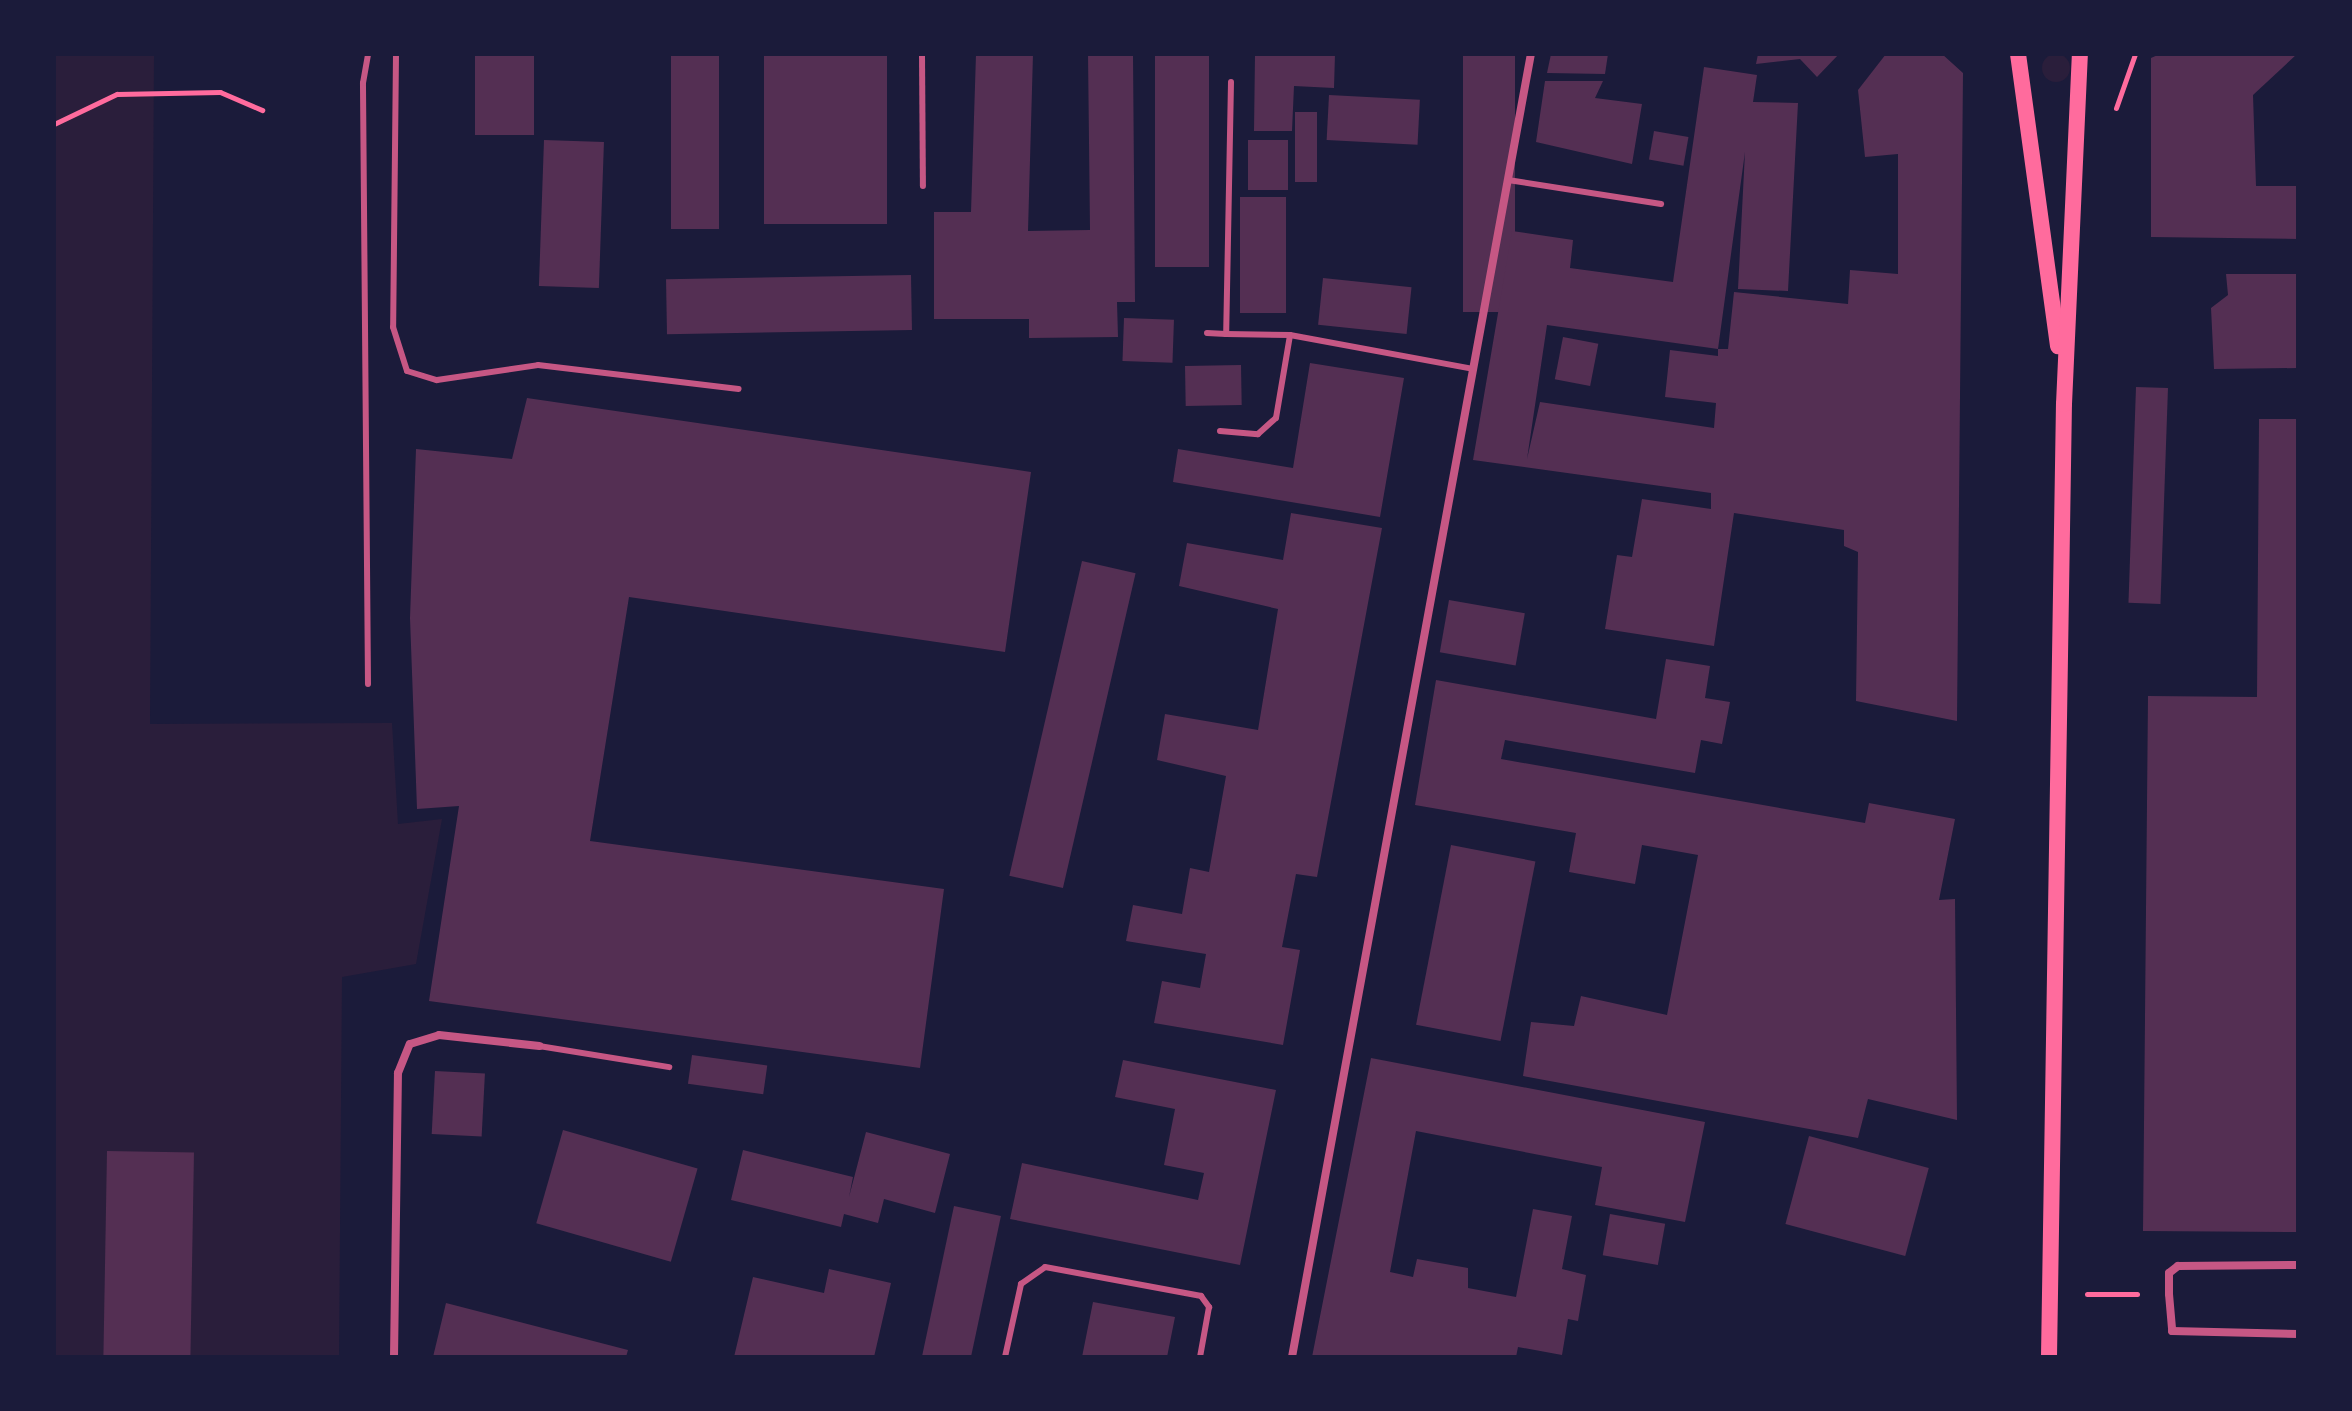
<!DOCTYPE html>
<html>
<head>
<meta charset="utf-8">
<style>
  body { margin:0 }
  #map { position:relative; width:2352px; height:1411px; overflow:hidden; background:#1b1b3a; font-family:"Source Serif 4",serif }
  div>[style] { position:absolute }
  .green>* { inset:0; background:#2a1e3b }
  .round { border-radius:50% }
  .building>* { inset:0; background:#542f53; transform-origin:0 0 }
  .path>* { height:5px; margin:-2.5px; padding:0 2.5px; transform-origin:2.5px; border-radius:2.5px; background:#ff6b9d }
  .service>* { height:6px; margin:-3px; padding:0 3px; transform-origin:3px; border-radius:3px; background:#c65784 }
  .minor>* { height:8px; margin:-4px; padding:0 4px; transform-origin:4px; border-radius:4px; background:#c65784 }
  .secondary>* { height:16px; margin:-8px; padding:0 8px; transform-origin:8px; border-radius:8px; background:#ff6b9d }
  span { translate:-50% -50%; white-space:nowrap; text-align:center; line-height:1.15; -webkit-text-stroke:8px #1b1b3a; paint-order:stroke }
  .frame { position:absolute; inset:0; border:56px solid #1b1b3a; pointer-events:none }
</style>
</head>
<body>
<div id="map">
  <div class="green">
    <div class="round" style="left:2042px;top:54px;width:28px;height:28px"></div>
    <div style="clip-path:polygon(54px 54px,154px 54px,150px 724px,392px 723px,398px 824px,442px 819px,416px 964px,342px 977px,339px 1357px,54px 1357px)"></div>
  </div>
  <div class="building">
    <div style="left:475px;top:54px;width:59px;height:81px"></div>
    <div style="left:671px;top:54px;width:48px;height:175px"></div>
    <div style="left:764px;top:54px;width:123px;height:170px"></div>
    <div style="clip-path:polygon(976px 54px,1033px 54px,1028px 231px,1090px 230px,1088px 54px,1133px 54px,1135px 302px,1117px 302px,1118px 337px,1029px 338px,1029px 319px,934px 319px,934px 212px,971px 212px)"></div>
    <div style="left:1155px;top:54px;width:54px;height:213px"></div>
    <div style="clip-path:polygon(1255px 54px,1335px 54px,1334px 88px,1294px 86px,1292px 131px,1254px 131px)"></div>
    <div style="left:1463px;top:54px;width:52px;height:258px"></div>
    <div style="clip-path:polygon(1551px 54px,1608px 54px,1605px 74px,1547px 73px)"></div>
    <div style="clip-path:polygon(1758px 54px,1839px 54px,1817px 77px,1800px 59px,1756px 64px)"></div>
    <div style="clip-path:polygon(evenodd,1886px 54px,1942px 54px,1963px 73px,1957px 721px,1856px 701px,1858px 552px,1844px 546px,1844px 530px,1734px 513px,1714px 646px,1605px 629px,1617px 555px,1632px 557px,1642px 499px,1711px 509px,1711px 493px,1473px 460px,1512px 231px,1573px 240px,1570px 268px,1673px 282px,1704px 67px,1757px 75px,1753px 102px,1798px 103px,1788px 291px,1738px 289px,1745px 152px,1718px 349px,1728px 349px,1734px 292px,1848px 304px,1850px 270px,1898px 274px,1898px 154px,1865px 157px,1858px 90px,1886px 54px,1547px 325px,1718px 349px,1718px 356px,1670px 350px,1665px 397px,1716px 403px,1714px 428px,1540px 402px,1527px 459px,1547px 325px)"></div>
    <div style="clip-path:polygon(2160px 54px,2297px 54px,2253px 95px,2256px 186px,2298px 186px,2298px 239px,2151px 237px,2151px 58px)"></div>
    <div style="clip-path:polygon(1545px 81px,1603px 81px,1595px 98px,1642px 104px,1632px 164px,1536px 142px)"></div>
    <div style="left:1329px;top:95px;width:91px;height:45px;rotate:3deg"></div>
    <div style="left:1295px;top:112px;width:22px;height:70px"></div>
    <div style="left:1654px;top:131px;width:35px;height:29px;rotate:10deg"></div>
    <div style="left:544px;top:140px;width:60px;height:146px;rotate:2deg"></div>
    <div style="left:1248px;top:140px;width:40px;height:50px"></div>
    <div style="left:1240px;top:197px;width:46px;height:116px"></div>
    <div style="clip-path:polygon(2226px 274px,2298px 274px,2298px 368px,2214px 369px,2211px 308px,2228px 295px)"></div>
    <div style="left:911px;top:275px;width:55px;height:245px;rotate:89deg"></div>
    <div style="left:1323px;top:278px;width:89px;height:47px;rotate:6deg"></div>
    <div style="left:1124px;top:318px;width:50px;height:43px;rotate:2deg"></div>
    <div style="left:1563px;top:337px;width:36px;height:43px;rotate:11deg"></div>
    <div style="clip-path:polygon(1310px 363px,1404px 378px,1380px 517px,1173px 482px,1178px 449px,1293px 468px)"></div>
    <div style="left:1241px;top:365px;width:40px;height:56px;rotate:89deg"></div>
    <div style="left:2136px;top:387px;width:32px;height:216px;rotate:2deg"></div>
    <div style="clip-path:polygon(527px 398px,1031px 472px,1005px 652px,629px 597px,590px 841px,944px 889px,920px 1068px,429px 1001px,459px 806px,417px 809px,410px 618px,416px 449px,512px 459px)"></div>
    <div style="clip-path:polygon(2259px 419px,2298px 419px,2298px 1232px,2143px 1231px,2148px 696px,2257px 697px)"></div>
    <div style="clip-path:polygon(1291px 513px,1382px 528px,1317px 877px,1296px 874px,1282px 947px,1300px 950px,1283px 1045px,1154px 1023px,1162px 981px,1200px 988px,1206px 954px,1126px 941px,1133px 905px,1182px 914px,1190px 868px,1209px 872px,1226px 776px,1157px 760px,1165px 714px,1258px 730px,1278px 609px,1179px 586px,1187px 543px,1283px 560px)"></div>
    <div style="left:1082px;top:561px;width:55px;height:323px;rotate:13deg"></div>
    <div style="left:1449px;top:600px;width:77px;height:53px;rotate:10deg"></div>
    <div style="clip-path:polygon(1666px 659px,1710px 666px,1705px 698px,1730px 702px,1722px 744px,1701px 740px,1695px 773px,1505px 740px,1501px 759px,1865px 823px,1869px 803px,1955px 819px,1939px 900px,1955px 899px,1957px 1120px,1868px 1099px,1858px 1138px,1523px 1076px,1531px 1022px,1574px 1026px,1581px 996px,1667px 1015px,1698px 855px,1642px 845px,1635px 884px,1569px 872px,1576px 833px,1415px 805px,1436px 680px,1656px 719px)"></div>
    <div style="left:1451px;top:845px;width:86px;height:183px;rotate:11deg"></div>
    <div style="left:692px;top:1055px;width:76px;height:29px;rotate:8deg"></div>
    <div style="clip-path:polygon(1371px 1058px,1705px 1122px,1685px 1222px,1595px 1205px,1602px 1167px,1416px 1131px,1390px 1272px,1413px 1277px,1417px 1259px,1468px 1268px,1468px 1288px,1516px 1297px,1533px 1209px,1572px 1216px,1562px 1269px,1586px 1275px,1578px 1321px,1568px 1319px,1562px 1355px,1518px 1347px,1516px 1357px,1312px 1357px)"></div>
    <div style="clip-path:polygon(1123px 1060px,1276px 1090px,1240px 1265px,1010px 1219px,1022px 1163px,1198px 1200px,1204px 1173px,1164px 1165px,1175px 1109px,1115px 1097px)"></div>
    <div style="left:435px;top:1071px;width:50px;height:63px;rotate:3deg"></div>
    <div style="left:563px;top:1130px;width:140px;height:97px;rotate:16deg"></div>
    <div style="clip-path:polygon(866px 1132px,950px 1154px,935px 1213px,884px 1199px,878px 1223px,844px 1214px,841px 1227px,731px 1200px,743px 1150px,853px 1177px,849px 1197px)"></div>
    <div style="left:1809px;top:1136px;width:124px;height:91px;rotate:15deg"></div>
    <div style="left:107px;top:1151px;width:87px;height:206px;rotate:1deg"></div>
    <div style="left:954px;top:1206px;width:48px;height:155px;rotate:12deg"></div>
    <div style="left:1610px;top:1214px;width:56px;height:42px;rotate:10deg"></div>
    <div style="clip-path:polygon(829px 1269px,891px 1283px,874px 1357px,734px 1357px,753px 1277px,824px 1293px)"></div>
    <div style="clip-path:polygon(1093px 1302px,1175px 1317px,1167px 1357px,1082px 1357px)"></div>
    <div style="clip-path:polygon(446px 1303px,628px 1350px,626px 1357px,433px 1357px)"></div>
  </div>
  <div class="path">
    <div style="left:2116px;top:108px;width:57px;rotate:-70.6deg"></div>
    <div style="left:54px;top:124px;width:70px;rotate:-25.5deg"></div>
    <div style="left:117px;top:94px;width:103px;rotate:-1.1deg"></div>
    <div style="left:220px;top:92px;width:46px;rotate:23.2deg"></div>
    <div style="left:2087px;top:1294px;width:50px"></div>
  </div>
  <div class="service">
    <div style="left:396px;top:54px;width:273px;rotate:90.6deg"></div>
    <div style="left:393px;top:327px;width:46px;rotate:72.3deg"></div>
    <div style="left:407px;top:371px;width:31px;rotate:17deg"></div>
    <div style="left:437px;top:380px;width:102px;rotate:-8.4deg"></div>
    <div style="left:538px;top:365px;width:202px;rotate:6.8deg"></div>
    <div style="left:922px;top:54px;width:132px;rotate:89.6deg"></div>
    <div style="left:1231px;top:82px;width:252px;rotate:91.1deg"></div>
    <div style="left:1226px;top:334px;width:64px;rotate:0.9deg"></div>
    <div style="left:1290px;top:335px;width:186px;rotate:10.5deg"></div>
    <div style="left:1508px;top:180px;width:155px;rotate:8.9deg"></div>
    <div style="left:1207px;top:333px;width:19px;rotate:3deg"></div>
    <div style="left:1220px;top:431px;width:38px;rotate:5deg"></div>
    <div style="left:1258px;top:434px;width:24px;rotate:-42deg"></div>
    <div style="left:1276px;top:418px;width:84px;rotate:-80.4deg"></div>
    <div style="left:368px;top:684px;width:601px;rotate:-90.48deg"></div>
    <div style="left:363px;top:83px;width:29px;rotate:-80deg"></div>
    <div style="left:539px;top:1046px;width:132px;rotate:9.2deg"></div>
    <div style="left:1005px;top:1357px;width:75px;rotate:-77.6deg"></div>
    <div style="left:1021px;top:1284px;width:29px;rotate:-35deg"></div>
    <div style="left:1045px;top:1267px;width:159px;rotate:10.5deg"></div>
    <div style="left:1201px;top:1296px;width:14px;rotate:54deg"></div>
    <div style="left:1209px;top:1307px;width:51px;rotate:100.2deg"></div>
  </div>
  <div class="minor">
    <div style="left:2298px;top:1265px;width:120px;rotate:179.5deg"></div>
    <div style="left:2178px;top:1266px;width:11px;rotate:142deg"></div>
    <div style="left:2169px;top:1273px;width:21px;rotate:90deg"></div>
    <div style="left:2169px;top:1294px;width:37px;rotate:85deg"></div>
    <div style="left:2172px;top:1331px;width:126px;rotate:1.4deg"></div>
    <div style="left:394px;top:1357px;width:284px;rotate:-89.2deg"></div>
    <div style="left:398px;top:1073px;width:31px;rotate:-68deg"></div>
    <div style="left:410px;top:1044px;width:30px;rotate:-17deg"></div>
    <div style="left:439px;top:1035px;width:101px;rotate:6.3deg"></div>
    <div style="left:1292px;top:1357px;width:1325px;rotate:-79.61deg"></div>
  </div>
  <div class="secondary">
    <div style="left:2018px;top:54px;width:295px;rotate:82.2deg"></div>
    <div style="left:2049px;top:1357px;width:953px;rotate:-89.1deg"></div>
    <div style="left:2064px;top:404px;width:350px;rotate:-87.4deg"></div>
  </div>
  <div class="frame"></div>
</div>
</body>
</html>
